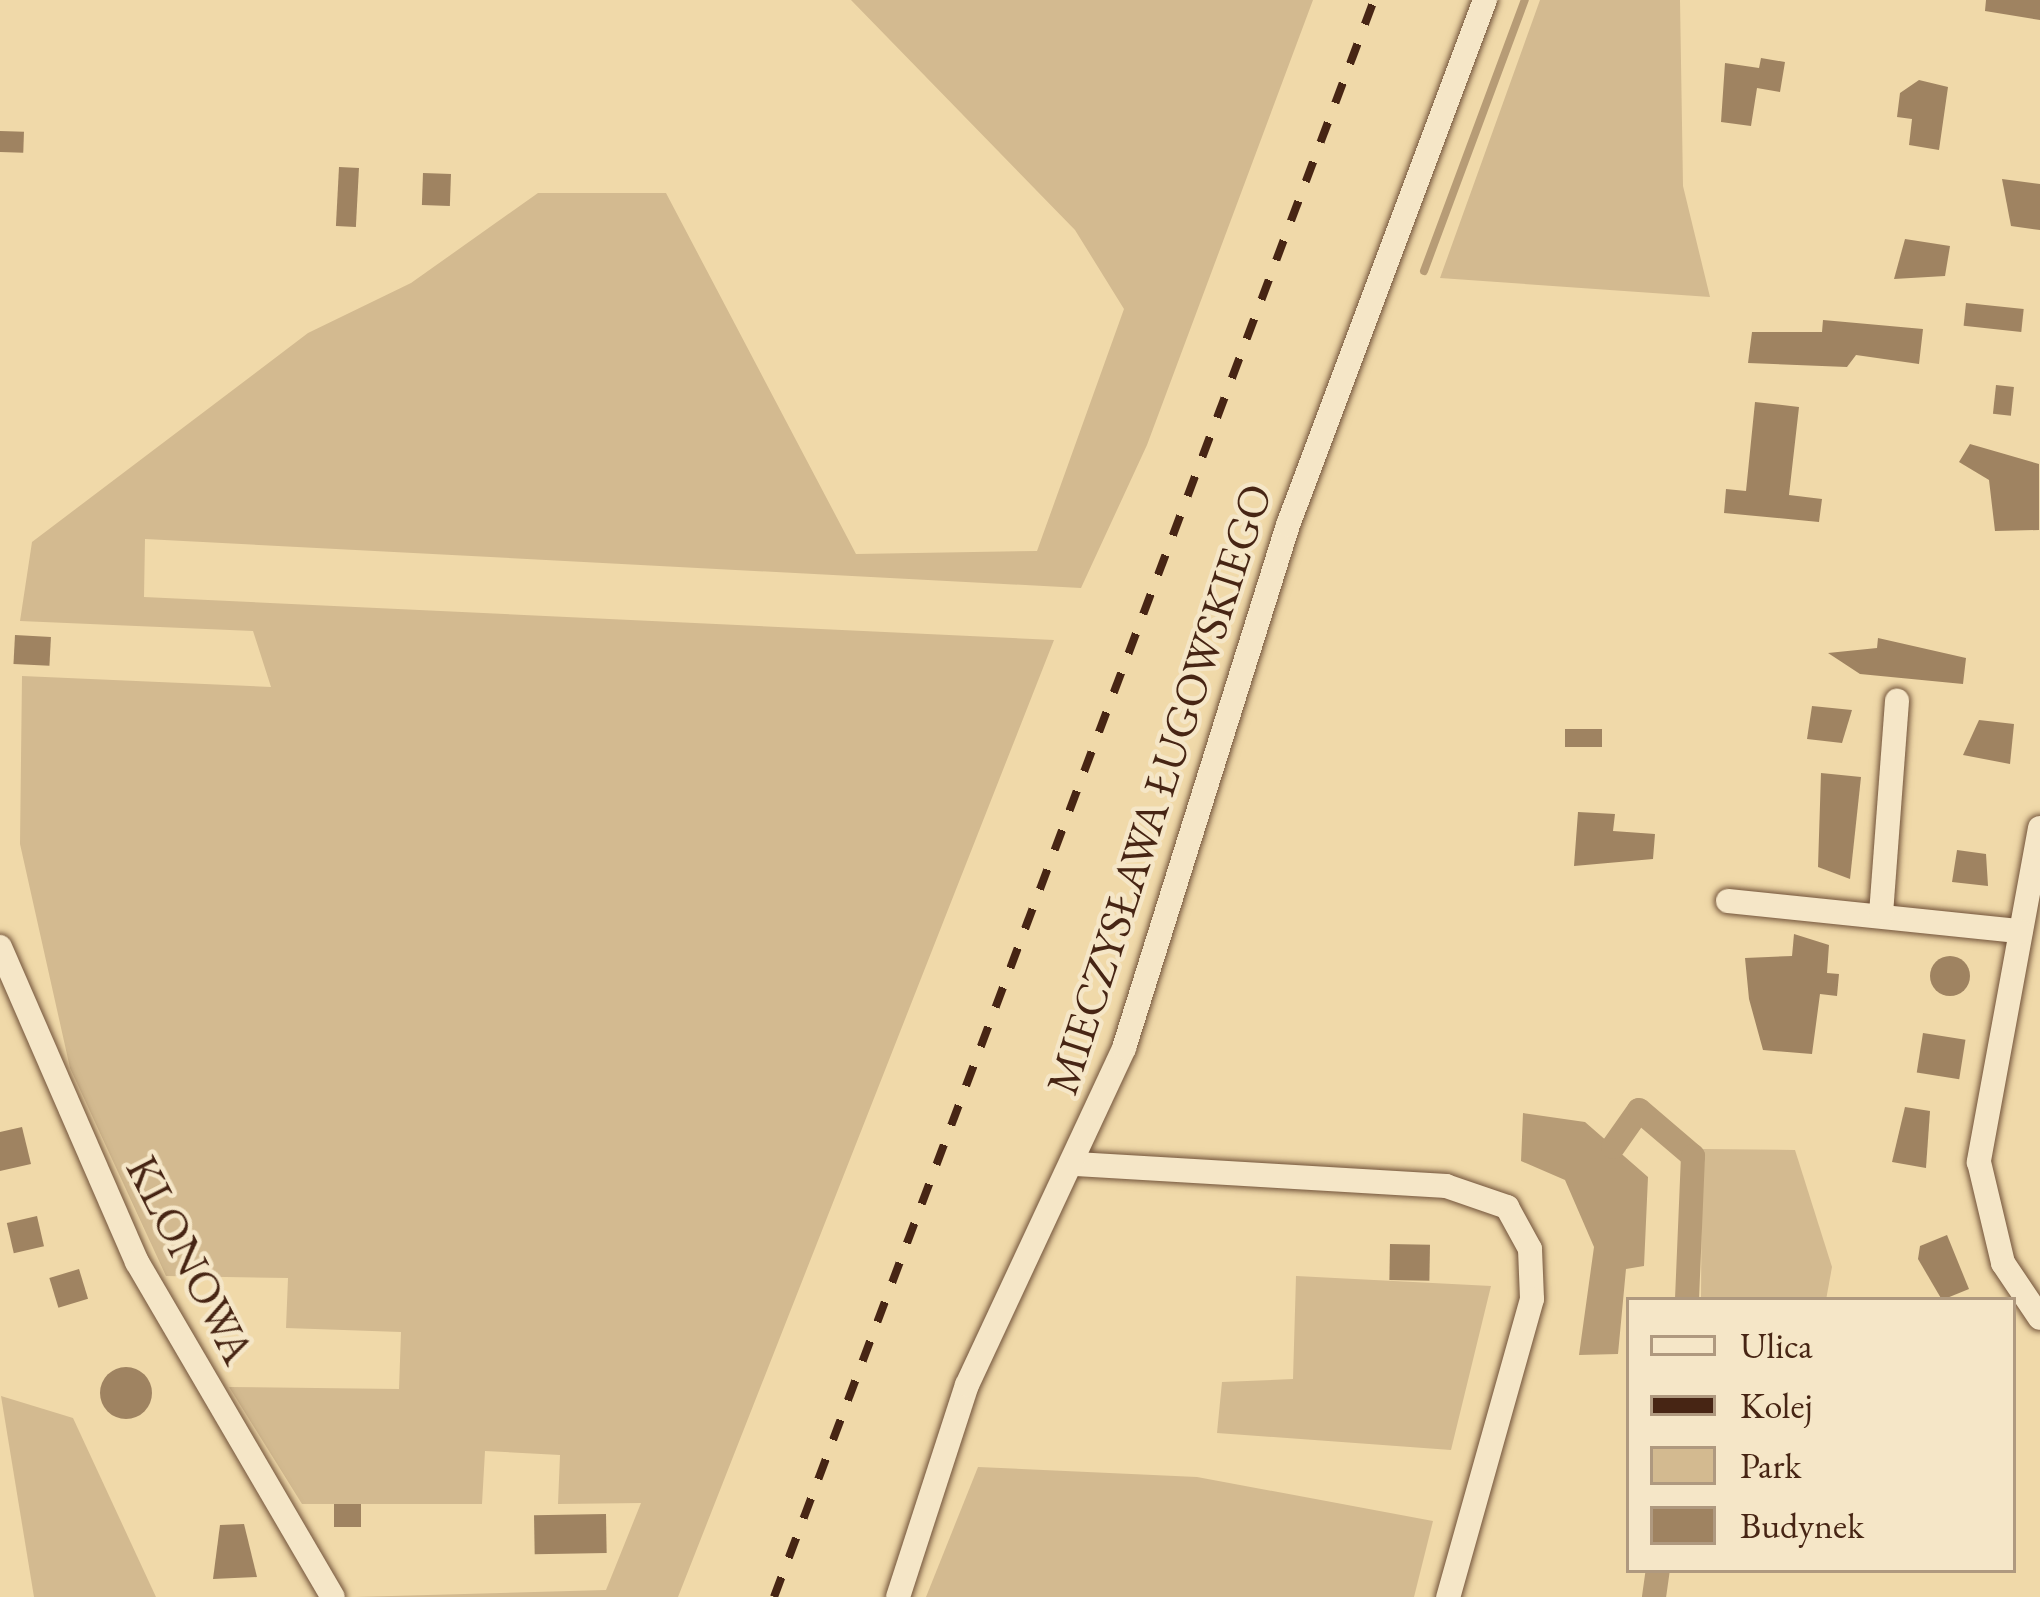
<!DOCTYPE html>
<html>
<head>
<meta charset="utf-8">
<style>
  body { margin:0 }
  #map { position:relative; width:2040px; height:1597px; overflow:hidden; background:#f0d9a9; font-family:"EB Garamond",serif }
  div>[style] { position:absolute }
  .green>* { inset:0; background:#d3ba90 }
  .water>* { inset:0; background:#b79c76 }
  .stream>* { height:8px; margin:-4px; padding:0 4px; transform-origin:4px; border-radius:4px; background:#b79c76 }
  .canal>* { height:24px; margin:-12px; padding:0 12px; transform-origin:12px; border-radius:12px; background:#b79c76 }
  .building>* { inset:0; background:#9f8361; transform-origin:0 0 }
  .round { border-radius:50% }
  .roads { filter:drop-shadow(0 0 3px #715239) drop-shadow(0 0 3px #715239) }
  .minor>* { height:24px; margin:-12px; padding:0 12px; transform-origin:12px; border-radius:12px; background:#f5e6c7 }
  .rail>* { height:8px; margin-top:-4px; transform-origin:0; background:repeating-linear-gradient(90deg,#472514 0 21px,transparent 0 42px) }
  span { translate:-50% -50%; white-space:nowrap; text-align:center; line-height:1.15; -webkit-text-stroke:9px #f5e6c7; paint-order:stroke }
  .street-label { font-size:45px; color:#472514 }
  .legend { position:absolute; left:1626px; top:1297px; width:390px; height:276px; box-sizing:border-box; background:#f5e6c7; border:3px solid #af997f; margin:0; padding:15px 21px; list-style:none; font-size:36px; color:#472514 }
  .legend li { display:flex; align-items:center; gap:24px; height:60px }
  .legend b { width:60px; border:3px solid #af997f }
</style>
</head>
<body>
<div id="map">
  <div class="green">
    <div style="clip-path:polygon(851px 0,1313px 0,1147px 445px,1081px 588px,145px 539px,144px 597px,1054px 640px,678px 1597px,355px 1597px,606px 1590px,641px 1503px,558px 1504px,560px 1455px,485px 1451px,482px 1504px,302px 1504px,229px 1387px,399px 1389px,401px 1332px,286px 1328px,288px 1278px,166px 1276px,70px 1068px,20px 844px,22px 676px,271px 687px,253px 631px,20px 621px,32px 542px,308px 333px,411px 283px,538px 193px,666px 193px,856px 554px,1037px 551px,1124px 309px,1075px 230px)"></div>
    <div style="clip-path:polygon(1540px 0,1680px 0,1683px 186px,1710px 297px,1440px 278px)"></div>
    <div style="clip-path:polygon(1702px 1149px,1795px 1150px,1832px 1267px,1826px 1300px,1701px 1298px)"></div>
    <div style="clip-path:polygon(1296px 1276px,1491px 1286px,1451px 1450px,1217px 1433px,1222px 1382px,1293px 1379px)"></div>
    <div style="clip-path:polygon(1px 1396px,73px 1418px,156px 1597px,34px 1597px)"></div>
    <div style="clip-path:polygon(978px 1467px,1197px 1477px,1433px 1521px,1414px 1597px,926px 1597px)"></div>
  </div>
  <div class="water">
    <div style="clip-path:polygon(1523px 1113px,1585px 1122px,1648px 1177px,1644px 1266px,1626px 1269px,1618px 1354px,1579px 1355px,1594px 1247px,1565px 1180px,1521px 1161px)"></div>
  </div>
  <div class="stream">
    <div style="left:1424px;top:271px;width:289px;rotate:-69.6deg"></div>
  </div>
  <div class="canal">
    <div style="left:1613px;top:1147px;width:45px;rotate:-54.9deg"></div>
    <div style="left:1639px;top:1110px;width:71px;rotate:40.4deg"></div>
    <div style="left:1693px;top:1156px;width:144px;rotate:92.4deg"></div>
    <div style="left:1654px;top:1597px;width:27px;rotate:-82deg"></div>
  </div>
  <div class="building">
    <div style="clip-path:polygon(1986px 0,2040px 0,2040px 20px,1985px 11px)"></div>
    <div style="clip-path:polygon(1761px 58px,1785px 62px,1780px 92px,1757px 88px,1751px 126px,1721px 122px,1725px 63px,1759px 68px)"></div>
    <div style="clip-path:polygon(1919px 80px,1948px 87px,1939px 150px,1909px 145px,1912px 119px,1897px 117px,1900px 93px)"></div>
    <div style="left:0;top:131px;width:24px;height:21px;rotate:2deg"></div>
    <div style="left:339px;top:167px;width:20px;height:59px;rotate:3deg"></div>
    <div style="left:423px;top:173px;width:28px;height:32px;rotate:2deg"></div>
    <div style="clip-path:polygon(2002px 179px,2040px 184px,2040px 230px,2011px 226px)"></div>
    <div style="clip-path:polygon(1905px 239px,1950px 246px,1945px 276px,1894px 279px)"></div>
    <div style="left:1966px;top:303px;width:58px;height:23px;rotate:6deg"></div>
    <div style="clip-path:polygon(1823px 320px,1923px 329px,1919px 364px,1856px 355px,1847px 367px,1748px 363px,1752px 332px,1822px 332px)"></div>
    <div style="left:1996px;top:385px;width:18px;height:29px;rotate:6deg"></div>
    <div style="clip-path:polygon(1755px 402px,1799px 407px,1789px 495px,1822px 499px,1819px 522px,1724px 513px,1726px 489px,1746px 491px)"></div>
    <div style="clip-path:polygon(1970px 444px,2039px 464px,2039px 530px,1995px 531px,1989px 480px,1959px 462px)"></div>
    <div style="left:15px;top:635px;width:36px;height:29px;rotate:3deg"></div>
    <div style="clip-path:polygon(1878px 638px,1966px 658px,1963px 684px,1860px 674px,1828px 653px,1877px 648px)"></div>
    <div style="clip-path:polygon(1812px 706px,1852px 710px,1842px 743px,1807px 739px)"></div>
    <div style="clip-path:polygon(1979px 720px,2014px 724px,2010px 764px,1963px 755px)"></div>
    <div style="left:1565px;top:729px;width:37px;height:18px"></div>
    <div style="clip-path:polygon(1821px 773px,1861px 777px,1850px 879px,1818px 867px)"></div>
    <div style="clip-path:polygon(1578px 812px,1615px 814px,1613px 831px,1655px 834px,1653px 859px,1574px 866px)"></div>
    <div style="clip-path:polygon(1957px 850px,1986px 854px,1988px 886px,1952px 882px)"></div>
    <div style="clip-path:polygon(1794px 934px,1829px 945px,1827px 973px,1839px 974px,1837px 996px,1820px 994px,1812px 1054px,1763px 1050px,1749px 999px,1745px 958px,1792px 956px)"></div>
    <div class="round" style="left:1930px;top:956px;width:40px;height:40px"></div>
    <div style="left:1923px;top:1033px;width:43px;height:40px;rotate:9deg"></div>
    <div style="clip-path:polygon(1905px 1107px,1930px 1111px,1926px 1168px,1892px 1162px)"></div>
    <div style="clip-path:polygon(22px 1127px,31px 1164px,0 1171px,0 1132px)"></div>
    <div style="left:37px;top:1216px;width:31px;height:31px;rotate:77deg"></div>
    <div style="clip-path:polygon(1947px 1235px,1969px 1289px,1942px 1300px,1918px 1259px,1920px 1246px)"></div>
    <div style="left:1390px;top:1244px;width:40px;height:36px;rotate:1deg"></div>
    <div style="left:79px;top:1269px;width:31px;height:31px;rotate:73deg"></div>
    <div class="round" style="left:100px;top:1367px;width:52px;height:52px"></div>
    <div style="left:334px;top:1504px;width:27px;height:23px"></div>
    <div style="left:606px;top:1514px;width:39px;height:72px;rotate:89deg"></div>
    <div style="clip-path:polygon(244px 1524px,257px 1577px,213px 1579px,220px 1525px)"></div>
  </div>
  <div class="roads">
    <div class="minor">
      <div style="left:2040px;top:828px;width:340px;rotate:100.4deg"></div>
      <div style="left:1979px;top:1162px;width:104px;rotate:76.6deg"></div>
      <div style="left:2003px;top:1263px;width:66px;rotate:56.1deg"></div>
      <div style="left:1728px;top:901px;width:294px;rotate:5.9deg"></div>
      <div style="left:1881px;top:914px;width:214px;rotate:-85.7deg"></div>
      <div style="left:0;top:947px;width:344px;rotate:66.5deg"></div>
      <div style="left:137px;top:1262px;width:388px;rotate:59.7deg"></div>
      <div style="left:1076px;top:1164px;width:371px;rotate:3.4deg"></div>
      <div style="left:1446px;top:1186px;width:65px;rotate:19deg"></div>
      <div style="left:1507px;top:1207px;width:48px;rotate:61.3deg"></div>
      <div style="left:1530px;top:1249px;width:50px;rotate:87.7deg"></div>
      <div style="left:1532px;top:1299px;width:310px;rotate:105.7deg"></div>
      <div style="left:898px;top:1597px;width:223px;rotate:-72deg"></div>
      <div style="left:967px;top:1385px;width:372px;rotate:-65deg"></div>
      <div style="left:1124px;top:1048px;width:548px;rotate:-72.59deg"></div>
      <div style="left:1288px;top:525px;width:561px;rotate:-69.43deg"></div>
    </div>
  </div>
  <div class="rail">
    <div style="left:774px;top:1597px;width:1706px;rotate:-69.41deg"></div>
  </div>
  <div class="street-label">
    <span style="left:1159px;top:789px;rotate:-72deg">MIECZYSŁAWA ŁUGOWSKIEGO</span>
    <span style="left:190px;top:1260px;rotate:63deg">KLONOWA</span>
  </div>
  <ul class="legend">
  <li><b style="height:15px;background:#f5e6c7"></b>Ulica</li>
  <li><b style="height:15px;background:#472514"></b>Kolej</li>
  <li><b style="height:33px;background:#d3ba90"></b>Park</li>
  <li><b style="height:33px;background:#9f8361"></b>Budynek</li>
  </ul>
</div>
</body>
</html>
